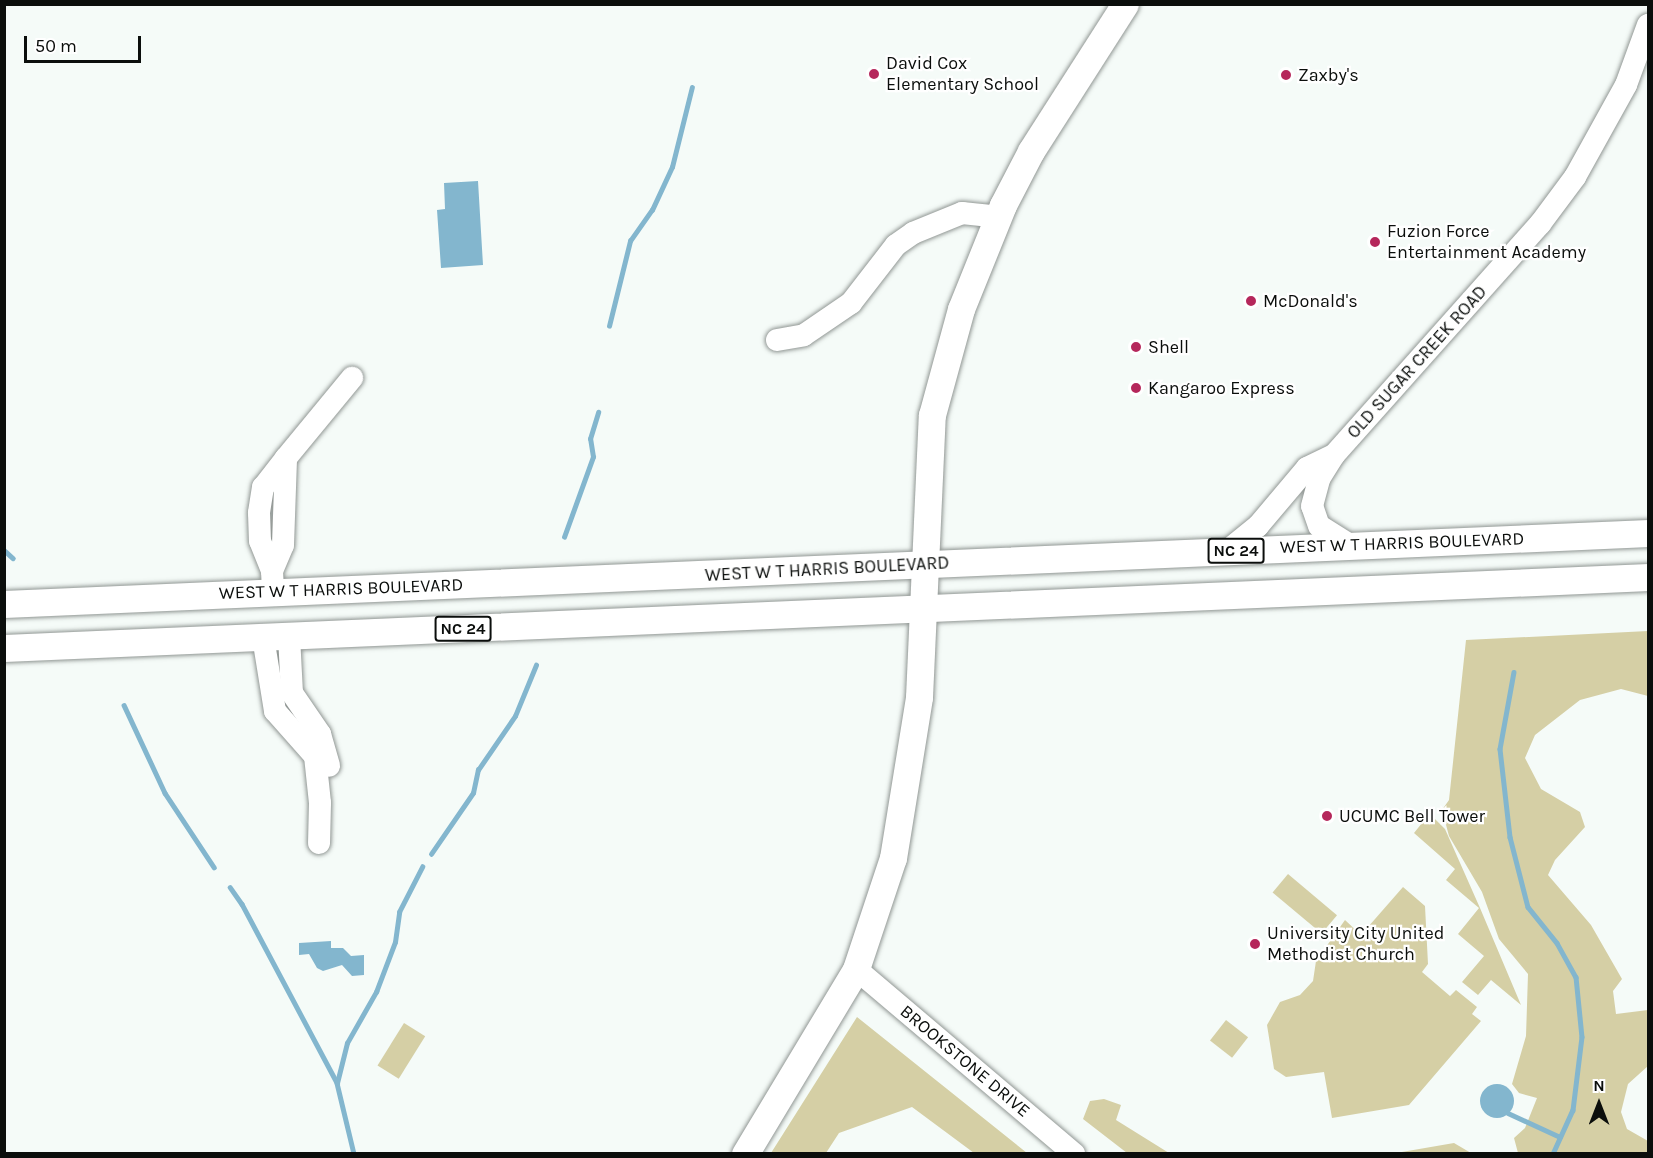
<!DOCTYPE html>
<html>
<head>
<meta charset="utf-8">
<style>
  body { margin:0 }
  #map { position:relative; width:1653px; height:1158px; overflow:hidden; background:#f5fbf8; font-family:Karla,sans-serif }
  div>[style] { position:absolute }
  .green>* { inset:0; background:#d5cfa5; transform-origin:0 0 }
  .water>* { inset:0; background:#83b6ce }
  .round { border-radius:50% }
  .stream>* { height:4.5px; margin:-2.25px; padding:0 2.25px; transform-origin:2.25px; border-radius:2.25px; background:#83b6ce }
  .roads { filter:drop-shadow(0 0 2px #919794) drop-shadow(0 0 2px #919794) }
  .minor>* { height:22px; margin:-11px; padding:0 11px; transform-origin:11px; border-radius:11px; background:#fff }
  .major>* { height:27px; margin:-13.5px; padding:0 13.5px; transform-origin:13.5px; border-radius:13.5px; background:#fff }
  .dots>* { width:16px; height:16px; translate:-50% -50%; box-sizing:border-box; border:3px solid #fff; border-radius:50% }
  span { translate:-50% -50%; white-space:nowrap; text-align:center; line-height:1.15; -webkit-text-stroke:4.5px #fff; paint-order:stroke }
  .shield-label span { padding:2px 4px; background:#fff; border:2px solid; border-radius:4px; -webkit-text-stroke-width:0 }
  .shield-label { font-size:16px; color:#0b0e0c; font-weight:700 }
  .poi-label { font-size:18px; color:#0b0e0c }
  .left { translate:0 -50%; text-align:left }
  .street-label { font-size:18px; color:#0b0e0c }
  .frame { position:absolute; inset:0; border:6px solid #0b0e0c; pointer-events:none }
  .north { position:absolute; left:1569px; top:1074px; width:60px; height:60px; -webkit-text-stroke:4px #fff; paint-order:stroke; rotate:0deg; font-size:16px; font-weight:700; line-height:24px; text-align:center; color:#0b0e0c }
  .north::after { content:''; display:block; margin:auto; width:21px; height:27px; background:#0b0e0c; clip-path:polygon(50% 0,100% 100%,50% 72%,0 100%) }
  .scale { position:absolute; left:24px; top:36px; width:117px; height:27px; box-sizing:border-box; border:3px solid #0b0e0c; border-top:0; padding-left:8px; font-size:18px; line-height:21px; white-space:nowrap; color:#0b0e0c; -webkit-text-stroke:4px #fff; paint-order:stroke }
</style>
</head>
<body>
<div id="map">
  <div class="green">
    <div style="clip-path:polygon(1648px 631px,1648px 696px,1621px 689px,1580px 700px,1535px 735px,1525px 758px,1541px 789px,1580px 812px,1585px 827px,1555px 860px,1548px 875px,1591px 925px,1622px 979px,1613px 991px,1616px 1014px,1648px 1010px,1648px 1066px,1628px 1084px,1621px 1112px,1627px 1129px,1648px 1141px,1648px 1153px,1518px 1153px,1514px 1138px,1525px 1128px,1537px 1098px,1519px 1093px,1512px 1084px,1526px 1036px,1528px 974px,1499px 939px,1482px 892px,1449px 836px,1442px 810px,1449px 800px,1466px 640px)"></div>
    <div style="clip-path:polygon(1433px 817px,1445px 829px,1480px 908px,1521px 1005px,1491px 980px,1478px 995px,1462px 982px,1484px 956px,1458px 934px,1479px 908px,1446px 880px,1455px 869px,1414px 833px,1426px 818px)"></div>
    <div style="left:1288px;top:874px;width:64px;height:24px;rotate:40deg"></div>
    <div style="clip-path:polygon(1403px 887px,1425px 906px,1428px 964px,1422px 972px,1450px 996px,1456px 990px,1477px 1007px,1472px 1014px,1481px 1021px,1409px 1105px,1332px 1118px,1324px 1072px,1286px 1077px,1274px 1069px,1267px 1025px,1280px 1002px,1300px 995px,1313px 981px,1316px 961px,1345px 920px,1361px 935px)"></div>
    <div style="clip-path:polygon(857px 1017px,1027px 1153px,974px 1153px,912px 1107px,839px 1133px,826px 1153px,771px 1153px)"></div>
    <div style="left:1226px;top:1020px;width:28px;height:26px;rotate:38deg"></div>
    <div style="left:404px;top:1023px;width:25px;height:50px;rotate:32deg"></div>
    <div style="clip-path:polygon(1104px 1099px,1121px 1105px,1116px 1120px,1169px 1153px,1127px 1153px,1083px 1119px,1090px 1101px)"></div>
    <div style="clip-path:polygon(1454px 1143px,1471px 1153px,1396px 1153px)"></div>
  </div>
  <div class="water">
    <div style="clip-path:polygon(478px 181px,483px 265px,441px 268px,437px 210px,445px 209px,444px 183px)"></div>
    <div style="clip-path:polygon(331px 941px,331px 948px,343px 948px,351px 956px,364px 955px,364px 975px,352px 976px,342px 965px,323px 971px,317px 968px,309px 954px,299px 955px,299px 943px)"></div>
    <div class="round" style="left:1480px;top:1084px;width:34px;height:34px"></div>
  </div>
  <div class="stream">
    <div style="left:609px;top:326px;width:88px;rotate:-76.1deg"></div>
    <div style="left:630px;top:241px;width:38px;rotate:-55deg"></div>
    <div style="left:652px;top:210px;width:47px;rotate:-65.1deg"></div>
    <div style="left:672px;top:167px;width:82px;rotate:-76deg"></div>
    <div style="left:564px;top:537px;width:85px;rotate:-70.1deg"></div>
    <div style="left:593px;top:457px;width:18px;rotate:-99deg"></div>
    <div style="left:590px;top:439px;width:28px;rotate:-73deg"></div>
    <div style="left:4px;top:550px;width:12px;rotate:42deg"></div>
    <div style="left:1514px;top:672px;width:78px;rotate:100.3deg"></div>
    <div style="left:1500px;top:749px;width:89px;rotate:83.5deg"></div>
    <div style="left:1510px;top:837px;width:72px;rotate:75.6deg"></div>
    <div style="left:1528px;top:907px;width:46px;rotate:51.1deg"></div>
    <div style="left:1557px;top:943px;width:39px;rotate:61deg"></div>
    <div style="left:1576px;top:977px;width:60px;rotate:84.3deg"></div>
    <div style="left:1582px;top:1037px;width:74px;rotate:97deg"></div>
    <div style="left:1573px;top:1110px;width:48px;rotate:114.4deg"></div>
    <div style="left:124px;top:705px;width:97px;rotate:65deg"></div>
    <div style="left:165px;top:793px;width:89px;rotate:56.5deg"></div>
    <div style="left:431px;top:854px;width:74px;rotate:-55.5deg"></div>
    <div style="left:473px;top:793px;width:24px;rotate:-78deg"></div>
    <div style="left:478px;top:770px;width:65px;rotate:-55.6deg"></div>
    <div style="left:515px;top:716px;width:55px;rotate:-67.6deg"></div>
    <div style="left:230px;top:887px;width:21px;rotate:55deg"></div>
    <div style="left:242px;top:904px;width:203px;rotate:62deg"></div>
    <div style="left:337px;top:1083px;width:73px;rotate:76.5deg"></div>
    <div style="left:337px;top:1083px;width:41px;rotate:-76deg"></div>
    <div style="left:347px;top:1043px;width:59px;rotate:-60.4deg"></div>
    <div style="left:376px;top:992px;width:53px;rotate:-69.2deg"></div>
    <div style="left:395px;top:942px;width:30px;rotate:-82deg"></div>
    <div style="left:399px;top:912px;width:51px;rotate:-62.9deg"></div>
    <div style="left:1508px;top:1113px;width:57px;rotate:24.8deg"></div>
  </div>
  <div class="roads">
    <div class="minor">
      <div style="left:777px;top:340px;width:27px;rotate:-10deg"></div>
      <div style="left:804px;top:335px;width:57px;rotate:-34.2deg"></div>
      <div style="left:851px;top:303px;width:73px;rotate:-52.2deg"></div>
      <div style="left:896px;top:245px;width:21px;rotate:-35deg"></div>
      <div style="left:913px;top:233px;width:53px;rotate:-22.2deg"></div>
      <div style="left:962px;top:213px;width:36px;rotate:6deg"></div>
      <div style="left:286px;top:458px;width:104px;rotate:-50.5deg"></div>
      <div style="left:1350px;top:545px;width:36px;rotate:-148deg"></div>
      <div style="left:1319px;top:526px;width:21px;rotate:-109deg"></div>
      <div style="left:1312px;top:506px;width:28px;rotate:-75deg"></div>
      <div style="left:1319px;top:479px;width:28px;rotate:-58deg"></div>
      <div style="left:1334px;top:455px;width:310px;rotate:-48.3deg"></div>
      <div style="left:1540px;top:224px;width:59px;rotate:-53.3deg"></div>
      <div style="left:1575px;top:177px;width:105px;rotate:-61deg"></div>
      <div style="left:1626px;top:85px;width:64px;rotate:-69.9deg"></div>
      <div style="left:1227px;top:551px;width:40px;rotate:-39deg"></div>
      <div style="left:1258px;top:526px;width:76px;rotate:-49.8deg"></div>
      <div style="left:1307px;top:468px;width:30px;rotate:-26deg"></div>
      <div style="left:272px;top:571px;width:28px;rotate:-67deg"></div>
      <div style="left:283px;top:545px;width:87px;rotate:-88deg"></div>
      <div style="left:286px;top:458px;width:37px;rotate:128deg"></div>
      <div style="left:263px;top:487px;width:26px;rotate:99deg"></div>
      <div style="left:259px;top:513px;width:28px;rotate:88deg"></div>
      <div style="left:260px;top:541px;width:32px;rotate:68deg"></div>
      <div style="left:272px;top:571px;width:20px;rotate:87deg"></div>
      <div style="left:289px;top:636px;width:57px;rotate:87deg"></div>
      <div style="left:292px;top:693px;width:50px;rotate:55.7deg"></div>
      <div style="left:320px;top:734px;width:33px;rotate:74deg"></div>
      <div style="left:263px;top:637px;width:75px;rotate:80.8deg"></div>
      <div style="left:275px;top:711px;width:60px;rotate:48.4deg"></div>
      <div style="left:315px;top:756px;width:47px;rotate:83.9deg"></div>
      <div style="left:320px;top:803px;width:40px;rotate:91.4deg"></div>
      <div style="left:856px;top:969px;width:286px;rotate:40.3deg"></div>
    </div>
    <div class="major">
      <div style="left:4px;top:604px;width:1646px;rotate:-2.47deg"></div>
      <div style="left:4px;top:648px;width:1646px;rotate:-2.47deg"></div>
      <div style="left:745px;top:1154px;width:216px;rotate:-59deg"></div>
      <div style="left:856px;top:969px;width:117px;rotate:-71.6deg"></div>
      <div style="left:893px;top:858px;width:163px;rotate:-80.8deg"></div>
      <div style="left:919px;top:697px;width:282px;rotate:-87.4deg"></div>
      <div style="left:932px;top:415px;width:110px;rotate:-74.7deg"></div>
      <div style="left:961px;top:309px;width:112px;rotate:-68deg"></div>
      <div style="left:1003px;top:205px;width:61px;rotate:-62.6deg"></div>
      <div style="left:1031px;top:151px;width:174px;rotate:-57.4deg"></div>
    </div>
  </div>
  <div class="dots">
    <div style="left:874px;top:74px;background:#b5275b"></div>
    <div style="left:1286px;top:75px;background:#b5275b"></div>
    <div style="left:1375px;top:242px;background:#b5275b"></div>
    <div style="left:1251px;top:301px;background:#b5275b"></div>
    <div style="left:1136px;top:347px;background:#b5275b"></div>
    <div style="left:1136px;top:388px;background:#b5275b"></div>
    <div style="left:1327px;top:816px;background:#b5275b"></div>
    <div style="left:1255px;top:944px;background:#b5275b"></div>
  </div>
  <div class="shield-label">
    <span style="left:1236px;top:551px">NC 24</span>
    <span style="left:463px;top:629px">NC 24</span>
  </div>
  <div class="poi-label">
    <span class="left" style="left:886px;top:74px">David Cox<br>Elementary School</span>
    <span class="left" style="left:1298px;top:75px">Zaxby's</span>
    <span class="left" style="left:1387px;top:242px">Fuzion Force<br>Entertainment Academy</span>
    <span class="left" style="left:1263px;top:301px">McDonald's</span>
    <span class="left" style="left:1148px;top:347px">Shell</span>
    <span class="left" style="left:1148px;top:388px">Kangaroo Express</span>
    <span class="left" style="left:1339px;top:816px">UCUMC Bell Tower</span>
    <span class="left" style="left:1267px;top:944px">University City United<br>Methodist Church</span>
  </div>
  <div class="street-label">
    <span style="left:1417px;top:362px;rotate:-48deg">OLD SUGAR CREEK ROAD</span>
    <span style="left:1402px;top:543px;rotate:-2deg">WEST W T HARRIS BOULEVARD</span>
    <span style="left:827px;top:569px;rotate:-3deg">WEST W T HARRIS BOULEVARD</span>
    <span style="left:341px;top:589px;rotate:-2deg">WEST W T HARRIS BOULEVARD</span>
    <span style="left:965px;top:1061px;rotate:40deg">BROOKSTONE DRIVE</span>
  </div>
  <div class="frame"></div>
  <div class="north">N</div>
  <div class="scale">50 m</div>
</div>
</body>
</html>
